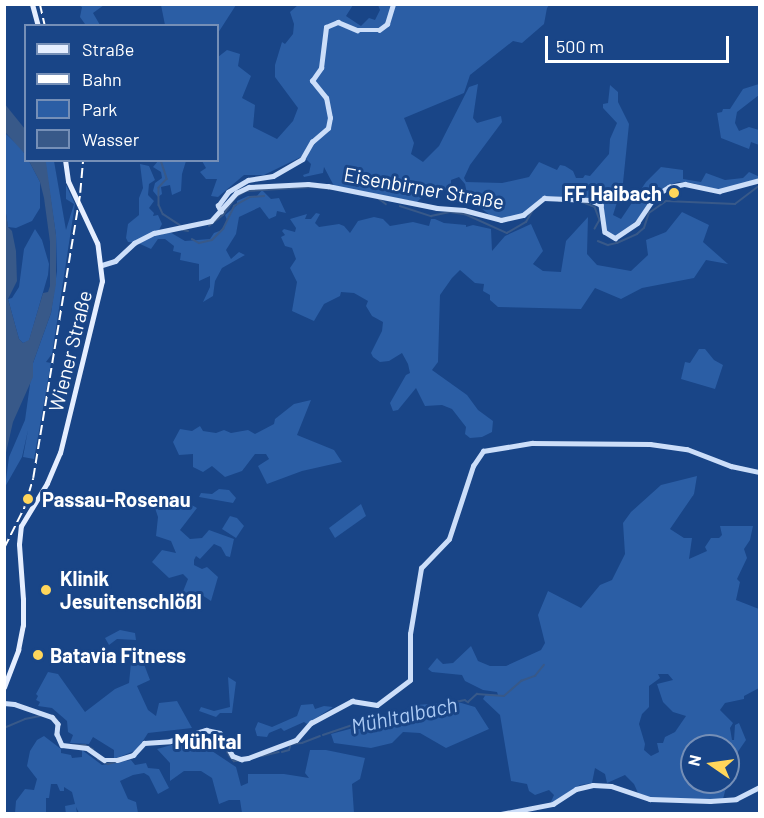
<!DOCTYPE html>
<html>
<head>
<meta charset="utf-8">
<style>
  body { margin:0 }
  #map { position:relative; width:764px; height:818px; overflow:hidden; background:#194587; font-family:Barlow,sans-serif }
  div>[style] { position:absolute }
  .green>* { inset:0; background:#2b5ea5 }
  .water>* { inset:0; background:#385989 }
  .stream>* { height:1.5px; margin:-0.75px; padding:0 0.75px; transform-origin:0.75px; border-radius:0.75px; background:#385989 }
  .secondary>* { height:4.5px; margin:-2.25px; padding:0 2.25px; transform-origin:2.25px; border-radius:2.25px; background:#ccdef9 }
  .primary>* { height:5px; margin:-2.5px; padding:0 2.5px; transform-origin:2.5px; border-radius:2.5px; background:#e5eeff }
  .rail>* { height:1.5px; margin-top:-0.75px; transform-origin:0; background:repeating-linear-gradient(90deg,#fff 0 10px,transparent 0 14.5px) }
  .dots>* { width:16px; height:16px; translate:-50% -50%; box-sizing:border-box; border:3px solid #194587; border-radius:50% }
  span { translate:-50% -50%; white-space:nowrap; text-align:center; line-height:1.15; -webkit-text-stroke:6px #194587; paint-order:stroke }
  .street-label { font-size:20px; color:#fff }
  .poi-label { font-size:20px; color:#fff; font-weight:700 }
  .right { translate:-100% -50%; text-align:right }
  .left { translate:0 -50%; text-align:left }
  .water-label { font-size:21px; color:#abcaf4; font-style:italic }
  .neighbourhood-label { font-size:21px; color:#fff; font-weight:700 }
  .frame { position:absolute; inset:0; border:6px solid #fff; pointer-events:none }
  .legend { position:absolute; left:24px; top:24px; width:195px; height:138px; box-sizing:border-box; background:#194587; border:2px solid #758fb7; margin:0; padding:8px 10px; list-style:none; font-size:18px; color:#fff }
  .legend li { display:flex; align-items:center; gap:12px; height:30px }
  .legend b { width:30px; border:2px solid #758fb7 }
  .north { position:absolute; left:680px; top:734px; width:60px; height:60px; box-sizing:border-box; background:#194587; border:2px solid #758fb7; border-radius:50%; rotate:283deg; font-size:16px; font-weight:700; line-height:24px; text-align:center; color:#fff }
  .north::after { content:''; display:block; margin:auto; width:21px; height:27px; background:#ffd65b; clip-path:polygon(50% 0,100% 100%,50% 72%,0 100%) }
  .scale { position:absolute; left:545px; top:36px; width:184px; height:27px; box-sizing:border-box; border:3px solid #fff; border-top:0; padding-left:8px; font-size:18px; line-height:21px; white-space:nowrap; color:#fff; -webkit-text-stroke:4px #194587; paint-order:stroke }
</style>
</head>
<body>
<div id="map">
  <div class="green">
    <div style="clip-path:polygon(550px 4px,547px 8px,544px 24px,522px 43px,513px 41px,470px 75px,464px 93px,404px 118px,414px 143px,411px 154px,423px 162px,439px 146px,469px 87px,478px 84px,473px 118px,477px 123px,501px 116px,502px 122px,470px 165px,464px 178px,466px 182px,502px 183px,529px 177px,539px 162px,557px 170px,560px 165px,565px 166px,573px 171px,576px 178px,583px 178px,585px 175px,590px 176px,609px 154px,610px 139px,617px 123px,603px 108px,603px 104px,608px 103px,610px 85px,618px 92px,618px 102px,629px 124px,623px 183px,613px 215px,621px 219px,646px 182px,661px 167px,683px 170px,683px 179px,701px 182px,706px 173px,725px 180px,743px 178px,749px 172px,760px 177px,754px 181px,719px 190px,692px 183px,678px 182px,670px 185px,656px 193px,642px 216px,617px 236px,610px 235px,606px 230px,603px 208px,599px 201px,591px 199px,546px 196px,522px 214px,509px 218px,491px 216px,468px 198px,465px 184px,459px 177px,451px 180px,451px 188px,423px 196px,417px 202px,334px 186px,324px 167px,323px 173px,304px 177px,303px 175px,309px 173px,311px 164px,303px 156px,264px 175px,244px 175px,218px 197px,211px 196px,217px 179px,206px 179px,200px 172px,206px 168px,202px 161px,218px 160px,218px 57px,227px 50px,240px 54px,238px 66px,251px 76px,242px 98px,255px 105px,253px 127px,277px 139px,293px 121px,298px 108px,275px 77px,275px 65px,282px 42px,285px 44px,293px 34px,294px 24px,290px 12px,298px 5px,353px 5px,346px 16px,361px 26px,369px 18px,375px 20px,380px 10px,378px 5px)"></div>
    <div style="clip-path:polygon(78px 5px,104px 5px,93px 13px,100px 25px,85px 24px,80px 17px,82px 7px)"></div>
    <div style="clip-path:polygon(161px 5px,161px 4px,236px 5px,218px 33px,218px 26px,165px 25px)"></div>
    <div style="clip-path:polygon(759px 84px,759px 95px,737px 112px,735px 123px,739px 131px,749px 127px,759px 130px,759px 145px,751px 142px,749px 149px,721px 138px,717px 113px,722px 112px,723px 109px,730px 109px,743px 89px)"></div>
    <div style="clip-path:polygon(4px 132px,23px 150px,26px 160px,29px 161px,40px 182px,40px 208px,32px 221px,16px 228px,8px 227px,5px 207px)"></div>
    <div style="clip-path:polygon(45px 161px,54px 161px,66px 230px,74px 204px,66px 199px,66px 185px,75px 204px,52px 354px,46px 362px,51px 363px,34px 459px,23px 457px,28px 430px,22px 457px,5px 487px,9px 457px,25px 420px,33px 363px,51px 313px,57px 271px,56px 235px)"></div>
    <div style="clip-path:polygon(158px 161px,186px 161px,182px 174px,181px 191px,172px 195px,170px 185px,161px 187px,162px 194px,158px 197px,153px 191px,155px 183px,162px 178px,161px 172px,153px 167px)"></div>
    <div style="clip-path:polygon(140px 164px,149px 166px,155px 180px,149px 184px,148px 195px,154px 201px,149px 208px,154px 213px,153px 216px,158px 215px,162px 224px,158px 232px,168px 231px,185px 241px,210px 239px,214px 233px,222px 230px,227px 220px,225px 215px,237px 205px,237px 201px,248px 196px,257px 196px,262px 190px,271px 199px,279px 198px,286px 213px,277px 211px,276px 216px,269px 219px,260px 207px,239px 217px,236px 234px,226px 250px,231px 259px,239px 252px,245px 255px,222px 268px,215px 281px,213px 296px,203px 302px,210px 287px,210px 276px,199px 281px,199px 264px,180px 260px,181px 253px,173px 251px,174px 246px,165px 239px,158px 239px,151px 249px,138px 243px,128px 242px,126px 238px,128px 224px,139px 215px,139px 198px,143px 188px)"></div>
    <div style="clip-path:polygon(682px 212px,709px 225px,703px 242px,728px 264px,706px 260px,694px 278px,642px 288px,621px 299px,595px 288px,581px 309px,498px 307px,490px 300px,490px 295px,483px 291px,484px 284px,475px 283px,460px 270px,452px 278px,440px 295px,438px 362px,432px 370px,467px 395px,478px 410px,493px 421px,492px 432px,482px 437px,470px 438px,465px 434px,466px 427px,452px 409px,442px 405px,425px 406px,416px 388px,398px 410px,393px 411px,390px 403px,406px 375px,410px 373px,408px 364px,402px 353px,389px 361px,380px 362px,373px 357px,371px 353px,382px 331px,383px 322px,372px 316px,366px 306px,368px 301px,354px 293px,341px 292px,340px 296px,324px 304px,314px 321px,292px 311px,297px 282px,290px 268px,296px 259px,292px 248px,285px 246px,281px 237px,285px 235px,282px 231px,284px 229px,295px 232px,296px 228px,290px 219px,307px 214px,305px 219px,311px 219px,316px 213px,320px 214px,315px 223px,319px 227px,339px 224px,344px 226px,350px 233px,358px 221px,374px 217px,383px 219px,390px 226px,413px 222px,429px 226px,431px 219px,435px 219px,444px 223px,466px 225px,466px 227px,473px 225px,491px 229px,492px 251px,505px 236px,531px 224px,543px 251px,533px 264px,543px 271px,561px 272px,566px 241px,588px 217px,587px 254px,597px 265px,631px 271px,648px 255px,646px 240px,666px 232px)"></div>
    <div style="clip-path:polygon(35px 229px,42px 240px,49px 264px,48px 275px,29px 341px,23px 343px,19px 339px,8px 299px,12px 298px,19px 287px,24px 249px)"></div>
    <div style="clip-path:polygon(699px 349px,705px 349px,714px 360px,723px 365px,715px 389px,681px 379px,685px 362px,690px 363px)"></div>
    <div style="clip-path:polygon(311px 400px,297px 435px,334px 450px,342px 462px,302px 471px,267px 484px,258px 466px,269px 459px,266px 454px,255px 454px,242px 471px,225px 477px,212px 466px,203px 472px,193px 467px,193px 454px,179px 455px,173px 442px,180px 429px,192px 431px,200px 426px,203px 431px,216px 433px,224px 430px,231px 433px,248px 430px,255px 434px,274px 424px,275px 419px,294px 404px)"></div>
    <div style="clip-path:polygon(evenodd,697px 476px,694px 494px,670px 529px,684px 538px,692px 538px,689px 559px,707px 551px,705px 547px,711px 538px,719px 538px,722px 535px,720px 526px,753px 526px,750px 540px,744px 549px,747px 558px,737px 579px,740px 582px,736px 600px,759px 609px,759px 688px,744px 696px,744px 699px,725px 703px,720px 710px,733px 723px,730px 728px,732px 740px,734px 740px,735px 725px,739px 723px,746px 740px,735px 756px,737px 779px,727px 784px,723px 799px,656px 799px,638px 793px,634px 784px,625px 775px,607px 783px,605px 774px,595px 768px,592px 783px,580px 785px,550px 804px,554px 795px,549px 790px,535px 795px,529px 791px,527px 784px,511px 781px,500px 715px,483px 699px,486px 694px,498px 695px,497px 692px,483px 690px,465px 681px,462px 675px,432px 672px,428px 669px,437px 658px,443px 664px,453px 663px,471px 646px,478px 661px,490px 666px,506px 666px,541px 650px,545px 643px,538px 615px,548px 591px,581px 608px,600px 585px,612px 580px,625px 554px,623px 523px,631px 512px,661px 485px,697px 476px,658px 674px,668px 674px,673px 680px,657px 684px,663px 702px,673px 712px,686px 716px,675px 732px,665px 737px,663px 743px,657px 743px,659px 752px,651px 756px,644px 750px,645px 744px,639px 724px,642px 714px,649px 707px,649px 686px,660px 678px,658px 674px,697px 476px,692px 746px,728px 746px,728px 782px,692px 782px,692px 746px)"></div>
    <div style="clip-path:polygon(219px 489px,229px 490px,236px 498px,233px 503px,199px 497px,201px 493px,212px 494px)"></div>
    <div style="clip-path:polygon(176px 496px,197px 508px,180px 530px,190px 539px,202px 538px,209px 530px,234px 539px,230px 557px,226px 556px,221px 547px,214px 544px,200px 559px,196px 556px,194px 560px,194px 565px,202px 569px,207px 567px,218px 577px,211px 601px,202px 595px,190px 593px,186px 596px,185px 602px,180px 599px,188px 579px,183px 574px,169px 578px,152px 562px,162px 550px,176px 553px,171px 541px,156px 536px,158px 517px,154px 505px)"></div>
    <div style="clip-path:polygon(361px 504px,366px 516px,335px 538px,329px 528px)"></div>
    <div style="clip-path:polygon(230px 516px,237px 518px,244px 526px,236px 538px,222px 529px)"></div>
    <div style="clip-path:polygon(120px 630px,135px 633px,136px 640px,117px 639px,109px 645px,105px 638px)"></div>
    <div style="clip-path:polygon(139px 651px,150px 680px,137px 686px,148px 710px,156px 716px,159px 703px,177px 701px,192px 728px,148px 733px,137px 750px,114px 759px,114px 750px,93px 737px,89px 744px,70px 743px,73px 735px,68px 732px,67px 721px,52px 708px,38px 706px,40px 702px,36px 700px,38px 696px,36px 694px,48px 672px,58px 674px,85px 712px,115px 689px,129px 683px,131px 663px)"></div>
    <div style="clip-path:polygon(228px 677px,236px 682px,232px 713px,220px 713px,216px 717px,199px 711px,201px 707px,214px 711px,230px 707px)"></div>
    <div style="clip-path:polygon(458px 702px,475px 707px,489px 729px,446px 748px,420px 733px,403px 732px,392px 743px,371px 748px,334px 743px,331px 734px,383px 720px,416px 705px)"></div>
    <div style="clip-path:polygon(313px 704px,315px 709px,324px 706px,333px 707px,307px 724px,304px 722px,284px 731px,281px 728px,269px 733px,267px 737px,257px 736px,255px 729px,258px 722px,272px 727px,297px 716px,301px 705px)"></div>
    <div style="clip-path:polygon(44px 736px,61px 749px,61px 753px,71px 755px,72px 758px,82px 757px,82px 750px,102px 765px,131px 760px,135px 765px,146px 763px,148px 768px,159px 769px,169px 788px,158px 794px,149px 776px,144px 773px,133px 775px,120px 781px,128px 799px,136px 802px,138px 813px,79px 813px,76px 807px,77px 813px,66px 814px,65px 806px,75px 804px,72px 792px,64px 787px,64px 791px,60px 791px,57px 784px,51px 784px,49px 798px,46px 798px,46px 813px,15px 813px,16px 801px,25px 789px,34px 790px,37px 779px,27px 766px,30px 751px,37px 740px)"></div>
    <div style="clip-path:polygon(175px 744px,209px 749px,236px 767px,241px 786px,248px 783px,248px 774px,284px 774px,309px 778px,305px 773px,310px 750px,326px 750px,365px 758px,360px 779px,352px 784px,354px 813px,242px 813px,240px 800px,229px 800px,219px 804px,212px 778px,201px 771px,184px 771px,170px 781px,170px 763px,157px 749px)"></div>
  </div>
  <div class="water">
    <div style="clip-path:polygon(4px 103px,25px 129px,25px 154px,5px 132px)"></div>
    <div style="clip-path:polygon(29px 161px,46px 162px,56px 235px,56px 284px,51px 313px,33px 363px,33px 377px,13px 422px,5px 457px,5px 207px,8px 227px,12px 231px,16px 251px,17px 281px,8px 299px,19px 339px,23px 343px,29px 340px,43px 293px,48px 292px,50px 286px,50px 242px,44px 198px,40px 182px)"></div>
  </div>
  <div class="stream">
    <div style="left:161px;top:160px;width:20px;rotate:72deg"></div>
    <div style="left:167px;top:179px;width:12px;rotate:132deg"></div>
    <div style="left:159px;top:188px;width:17px;rotate:90deg"></div>
    <div style="left:159px;top:205px;width:10px;rotate:66deg"></div>
    <div style="left:163px;top:214px;width:20px;rotate:33deg"></div>
    <div style="left:378px;top:198px;width:10px;rotate:37deg"></div>
    <div style="left:559px;top:201px;width:21px"></div>
    <div style="left:580px;top:201px;width:16px;rotate:22deg"></div>
    <div style="left:595px;top:207px;width:14px;rotate:69deg"></div>
    <div style="left:600px;top:220px;width:10px;rotate:119deg"></div>
    <div style="left:400px;top:206px;width:33px;rotate:18deg"></div>
    <div style="left:431px;top:216px;width:19px;rotate:-12deg"></div>
    <div style="left:450px;top:212px;width:15px;rotate:8deg"></div>
    <div style="left:465px;top:214px;width:46px;rotate:24.3deg"></div>
    <div style="left:507px;top:233px;width:22px;rotate:-30deg"></div>
    <div style="left:526px;top:222px;width:14px;rotate:-60deg"></div>
    <div style="left:209px;top:226px;width:18px;rotate:-38deg"></div>
    <div style="left:223px;top:215px;width:22px;rotate:-54deg"></div>
    <div style="left:236px;top:197px;width:12px;rotate:-31deg"></div>
    <div style="left:246px;top:191px;width:67px;rotate:-3.4deg"></div>
    <div style="left:313px;top:187px;width:20px;rotate:6deg"></div>
    <div style="left:183px;top:230px;width:5px;rotate:11deg"></div>
    <div style="left:192px;top:239px;width:8px;rotate:30deg"></div>
    <div style="left:199px;top:243px;width:13px;rotate:-13deg"></div>
    <div style="left:212px;top:240px;width:16px;rotate:-45deg"></div>
    <div style="left:223px;top:229px;width:25px;rotate:-64deg"></div>
    <div style="left:234px;top:206px;width:18px;rotate:-29deg"></div>
    <div style="left:250px;top:197px;width:14px;rotate:-4deg"></div>
    <div style="left:598px;top:241px;width:11px;rotate:22deg"></div>
    <div style="left:608px;top:245px;width:9px;rotate:-13deg"></div>
    <div style="left:617px;top:243px;width:22px;rotate:-24deg"></div>
    <div style="left:637px;top:234px;width:9px;rotate:-41deg"></div>
    <div style="left:644px;top:228px;width:16px;rotate:-72deg"></div>
    <div style="left:649px;top:213px;width:21px;rotate:-35deg"></div>
    <div style="left:666px;top:201px;width:69px;rotate:2.5deg"></div>
    <div style="left:735px;top:204px;width:31px;rotate:-37deg"></div>
    <div style="left:54px;top:716px;width:10px;rotate:53deg"></div>
    <div style="left:4px;top:728px;width:23px;rotate:-23deg"></div>
    <div style="left:25px;top:719px;width:15px;rotate:-11deg"></div>
    <div style="left:323px;top:735px;width:62px;rotate:-18.7deg"></div>
    <div style="left:382px;top:715px;width:10px;rotate:29deg"></div>
    <div style="left:391px;top:720px;width:31px;rotate:-21deg"></div>
    <div style="left:420px;top:709px;width:31px;rotate:-2deg"></div>
    <div style="left:451px;top:708px;width:7px;rotate:-56deg"></div>
    <div style="left:455px;top:702px;width:10px;rotate:-11deg"></div>
    <div style="left:465px;top:700px;width:4px;rotate:34deg"></div>
    <div style="left:468px;top:702px;width:12px;rotate:-42deg"></div>
    <div style="left:477px;top:694px;width:27px;rotate:4deg"></div>
    <div style="left:504px;top:696px;width:23px;rotate:-41deg"></div>
    <div style="left:521px;top:681px;width:15px;rotate:-20deg"></div>
    <div style="left:535px;top:676px;width:14px;rotate:-51deg"></div>
    <div style="left:74px;top:745px;width:11px"></div>
    <div style="left:85px;top:745px;width:9px;rotate:27deg"></div>
    <div style="left:225px;top:747px;width:7px;rotate:63deg"></div>
    <div style="left:282px;top:752px;width:7px;rotate:-16deg"></div>
    <div style="left:289px;top:750px;width:6px;rotate:-72deg"></div>
    <div style="left:291px;top:744px;width:11px;rotate:-5deg"></div>
    <div style="left:302px;top:743px;width:19px;rotate:-21deg"></div>
    <div style="left:229px;top:755px;width:8px;rotate:50deg"></div>
    <div style="left:234px;top:761px;width:15px;rotate:-4deg"></div>
    <div style="left:262px;top:756px;width:17px;rotate:-13deg"></div>
    <div style="left:98px;top:759px;width:11px;rotate:27deg"></div>
    <div style="left:108px;top:764px;width:25px;rotate:-14deg"></div>
    <div style="left:132px;top:758px;width:5px;rotate:-37deg"></div>
  </div>
  <div class="secondary">
    <div style="left:221px;top:212px;width:7px;rotate:-117deg"></div>
    <div style="left:218px;top:206px;width:17px;rotate:-54deg"></div>
    <div style="left:228px;top:192px;width:23px;rotate:-31deg"></div>
    <div style="left:248px;top:180px;width:25px;rotate:-9deg"></div>
    <div style="left:273px;top:176px;width:34px;rotate:-30deg"></div>
    <div style="left:302px;top:159px;width:20px;rotate:-60deg"></div>
    <div style="left:312px;top:142px;width:21px;rotate:-41deg"></div>
    <div style="left:328px;top:128px;width:10px;rotate:-79deg"></div>
    <div style="left:330px;top:118px;width:20px;rotate:-101deg"></div>
    <div style="left:326px;top:98px;width:22px;rotate:-129deg"></div>
    <div style="left:312px;top:81px;width:16px;rotate:-55deg"></div>
    <div style="left:321px;top:68px;width:41px;rotate:-83deg"></div>
    <div style="left:326px;top:27px;width:13px;rotate:-23deg"></div>
    <div style="left:338px;top:22px;width:21px;rotate:23deg"></div>
    <div style="left:357px;top:30px;width:22px"></div>
    <div style="left:379px;top:30px;width:10px;rotate:-37deg"></div>
    <div style="left:387px;top:24px;width:21px;rotate:-73deg"></div>
    <div style="left:102px;top:265px;width:14px;rotate:-17deg"></div>
    <div style="left:115px;top:261px;width:26px;rotate:-43deg"></div>
    <div style="left:134px;top:243px;width:22px;rotate:-27deg"></div>
    <div style="left:154px;top:233px;width:58px;rotate:-11.9deg"></div>
    <div style="left:211px;top:221px;width:38px;rotate:-48deg"></div>
    <div style="left:236px;top:193px;width:14px;rotate:-25deg"></div>
    <div style="left:249px;top:187px;width:59px;rotate:-2.9deg"></div>
    <div style="left:308px;top:184px;width:20px;rotate:6deg"></div>
    <div style="left:328px;top:186px;width:111px;rotate:11.4deg"></div>
    <div style="left:437px;top:208px;width:27px;rotate:4deg"></div>
    <div style="left:464px;top:210px;width:38px;rotate:15deg"></div>
    <div style="left:501px;top:220px;width:23px;rotate:-13deg"></div>
    <div style="left:523px;top:215px;width:27px;rotate:-39deg"></div>
    <div style="left:544px;top:198px;width:46px;rotate:2.5deg"></div>
    <div style="left:590px;top:200px;width:12px;rotate:24deg"></div>
    <div style="left:601px;top:205px;width:27px;rotate:82deg"></div>
    <div style="left:605px;top:232px;width:12px;rotate:31deg"></div>
    <div style="left:615px;top:238px;width:27px;rotate:-34deg"></div>
    <div style="left:637px;top:223px;width:32px;rotate:-56deg"></div>
    <div style="left:655px;top:196px;width:17px;rotate:-33deg"></div>
    <div style="left:669px;top:187px;width:16px;rotate:-11deg"></div>
    <div style="left:685px;top:184px;width:35px;rotate:12deg"></div>
    <div style="left:719px;top:191px;width:42px;rotate:-15deg"></div>
    <div style="left:4px;top:703px;width:10px;rotate:6deg"></div>
    <div style="left:14px;top:704px;width:40px;rotate:18.9deg"></div>
    <div style="left:52px;top:717px;width:9px;rotate:49deg"></div>
    <div style="left:58px;top:724px;width:10px;rotate:96deg"></div>
    <div style="left:57px;top:734px;width:12px;rotate:66deg"></div>
    <div style="left:62px;top:745px;width:25px;rotate:7deg"></div>
    <div style="left:87px;top:748px;width:21px;rotate:35deg"></div>
    <div style="left:104px;top:760px;width:13px"></div>
    <div style="left:117px;top:760px;width:17px;rotate:-17deg"></div>
    <div style="left:133px;top:755px;width:16px;rotate:-47deg"></div>
    <div style="left:144px;top:743px;width:26px;rotate:-4deg"></div>
    <div style="left:170px;top:741px;width:38px;rotate:-17deg"></div>
    <div style="left:206px;top:730px;width:14px;rotate:12deg"></div>
    <div style="left:220px;top:733px;width:26px;rotate:61deg"></div>
    <div style="left:233px;top:756px;width:9px;rotate:21deg"></div>
    <div style="left:241px;top:759px;width:7px;rotate:-8deg"></div>
    <div style="left:248px;top:758px;width:51px;rotate:-20.6deg"></div>
    <div style="left:296px;top:740px;width:23px;rotate:-49deg"></div>
    <div style="left:311px;top:723px;width:47px;rotate:-28.2deg"></div>
    <div style="left:352px;top:701px;width:25px;rotate:9deg"></div>
    <div style="left:377px;top:705px;width:41px;rotate:-37.1deg"></div>
    <div style="left:410px;top:680px;width:46px;rotate:-90deg"></div>
    <div style="left:410px;top:634px;width:67px;rotate:-80.5deg"></div>
    <div style="left:421px;top:568px;width:40px;rotate:-46deg"></div>
    <div style="left:449px;top:539px;width:77px;rotate:-71.8deg"></div>
    <div style="left:473px;top:466px;width:18px;rotate:-56deg"></div>
    <div style="left:483px;top:451px;width:50px;rotate:-9.3deg"></div>
    <div style="left:532px;top:443px;width:118px;rotate:0.5deg"></div>
    <div style="left:650px;top:444px;width:37px;rotate:8deg"></div>
    <div style="left:687px;top:449px;width:47px;rotate:21.1deg"></div>
    <div style="left:731px;top:466px;width:30px;rotate:12deg"></div>
    <div style="left:501px;top:814px;width:53px;rotate:-10.9deg"></div>
    <div style="left:553px;top:804px;width:27px;rotate:-33deg"></div>
    <div style="left:576px;top:789px;width:17px;rotate:-13deg"></div>
    <div style="left:593px;top:785px;width:18px;rotate:3deg"></div>
    <div style="left:611px;top:786px;width:41px;rotate:18.4deg"></div>
    <div style="left:650px;top:799px;width:60px;rotate:1.9deg"></div>
    <div style="left:710px;top:801px;width:26px;rotate:-4deg"></div>
    <div style="left:736px;top:799px;width:27px;rotate:-27deg"></div>
  </div>
  <div class="primary">
    <div style="left:32px;top:4px;width:23px;rotate:75deg"></div>
    <div style="left:4px;top:687px;width:40px;rotate:-69deg"></div>
    <div style="left:18px;top:650px;width:25px;rotate:-79deg"></div>
    <div style="left:23px;top:625px;width:26px;rotate:-90deg"></div>
    <div style="left:23px;top:599px;width:55px;rotate:-94.2deg"></div>
    <div style="left:19px;top:544px;width:18px;rotate:-84deg"></div>
    <div style="left:21px;top:526px;width:50px;rotate:-58.8deg"></div>
    <div style="left:47px;top:483px;width:33px;rotate:-67deg"></div>
    <div style="left:60px;top:453px;width:177px;rotate:-76.3deg"></div>
    <div style="left:102px;top:281px;width:38px;rotate:-97deg"></div>
    <div style="left:97px;top:243px;width:68px;rotate:-115.1deg"></div>
    <div style="left:68px;top:181px;width:21px;rotate:-98deg"></div>
  </div>
  <div class="rail">
    <div style="left:40px;top:4px;width:23px;rotate:77deg"></div>
    <div style="left:4px;top:548px;width:45px;rotate:-63.4deg"></div>
    <div style="left:24px;top:508px;width:31px;rotate:-73deg"></div>
    <div style="left:33px;top:478px;width:289px;rotate:-80.6deg"></div>
    <div style="left:80px;top:193px;width:33px;rotate:-85deg"></div>
  </div>
  <div class="dots">
    <div style="left:674px;top:193px;background:#ffd65b"></div>
    <div style="left:28px;top:499px;background:#ffd65b"></div>
    <div style="left:46px;top:590px;background:#ffd65b"></div>
    <div style="left:38px;top:655px;background:#ffd65b"></div>
  </div>
  <div class="street-label">
    <span style="left:424px;top:188px;rotate:10deg">Eisenbirner Straße</span>
    <span style="left:70px;top:351px;rotate:-76deg">Wiener Straße</span>
  </div>
  <div class="poi-label">
    <span class="right" style="left:662px;top:193px">FF Haibach</span>
    <span class="left" style="left:42px;top:499px">Passau-Rosenau</span>
    <span class="left" style="left:60px;top:590px">Klinik<br>Jesuitenschlößl</span>
    <span class="left" style="left:50px;top:655px">Batavia Fitness</span>
  </div>
  <div class="water-label">
    <span style="left:404px;top:715px;rotate:-12deg">Mühltalbach</span>
  </div>
  <div class="neighbourhood-label">
    <span style="left:208px;top:741px">Mühltal</span>
  </div>
  <div class="frame"></div>
  <ul class="legend">
  <li><b style="height:8px;background:#e5eeff"></b>Straße</li>
  <li><b style="height:8px;background:#fff"></b>Bahn</li>
  <li><b style="height:16px;background:#2b5ea5"></b>Park</li>
  <li><b style="height:16px;background:#385989"></b>Wasser</li>
  </ul>
  <div class="north">N</div>
  <div class="scale">500 m</div>
</div>
</body>
</html>
